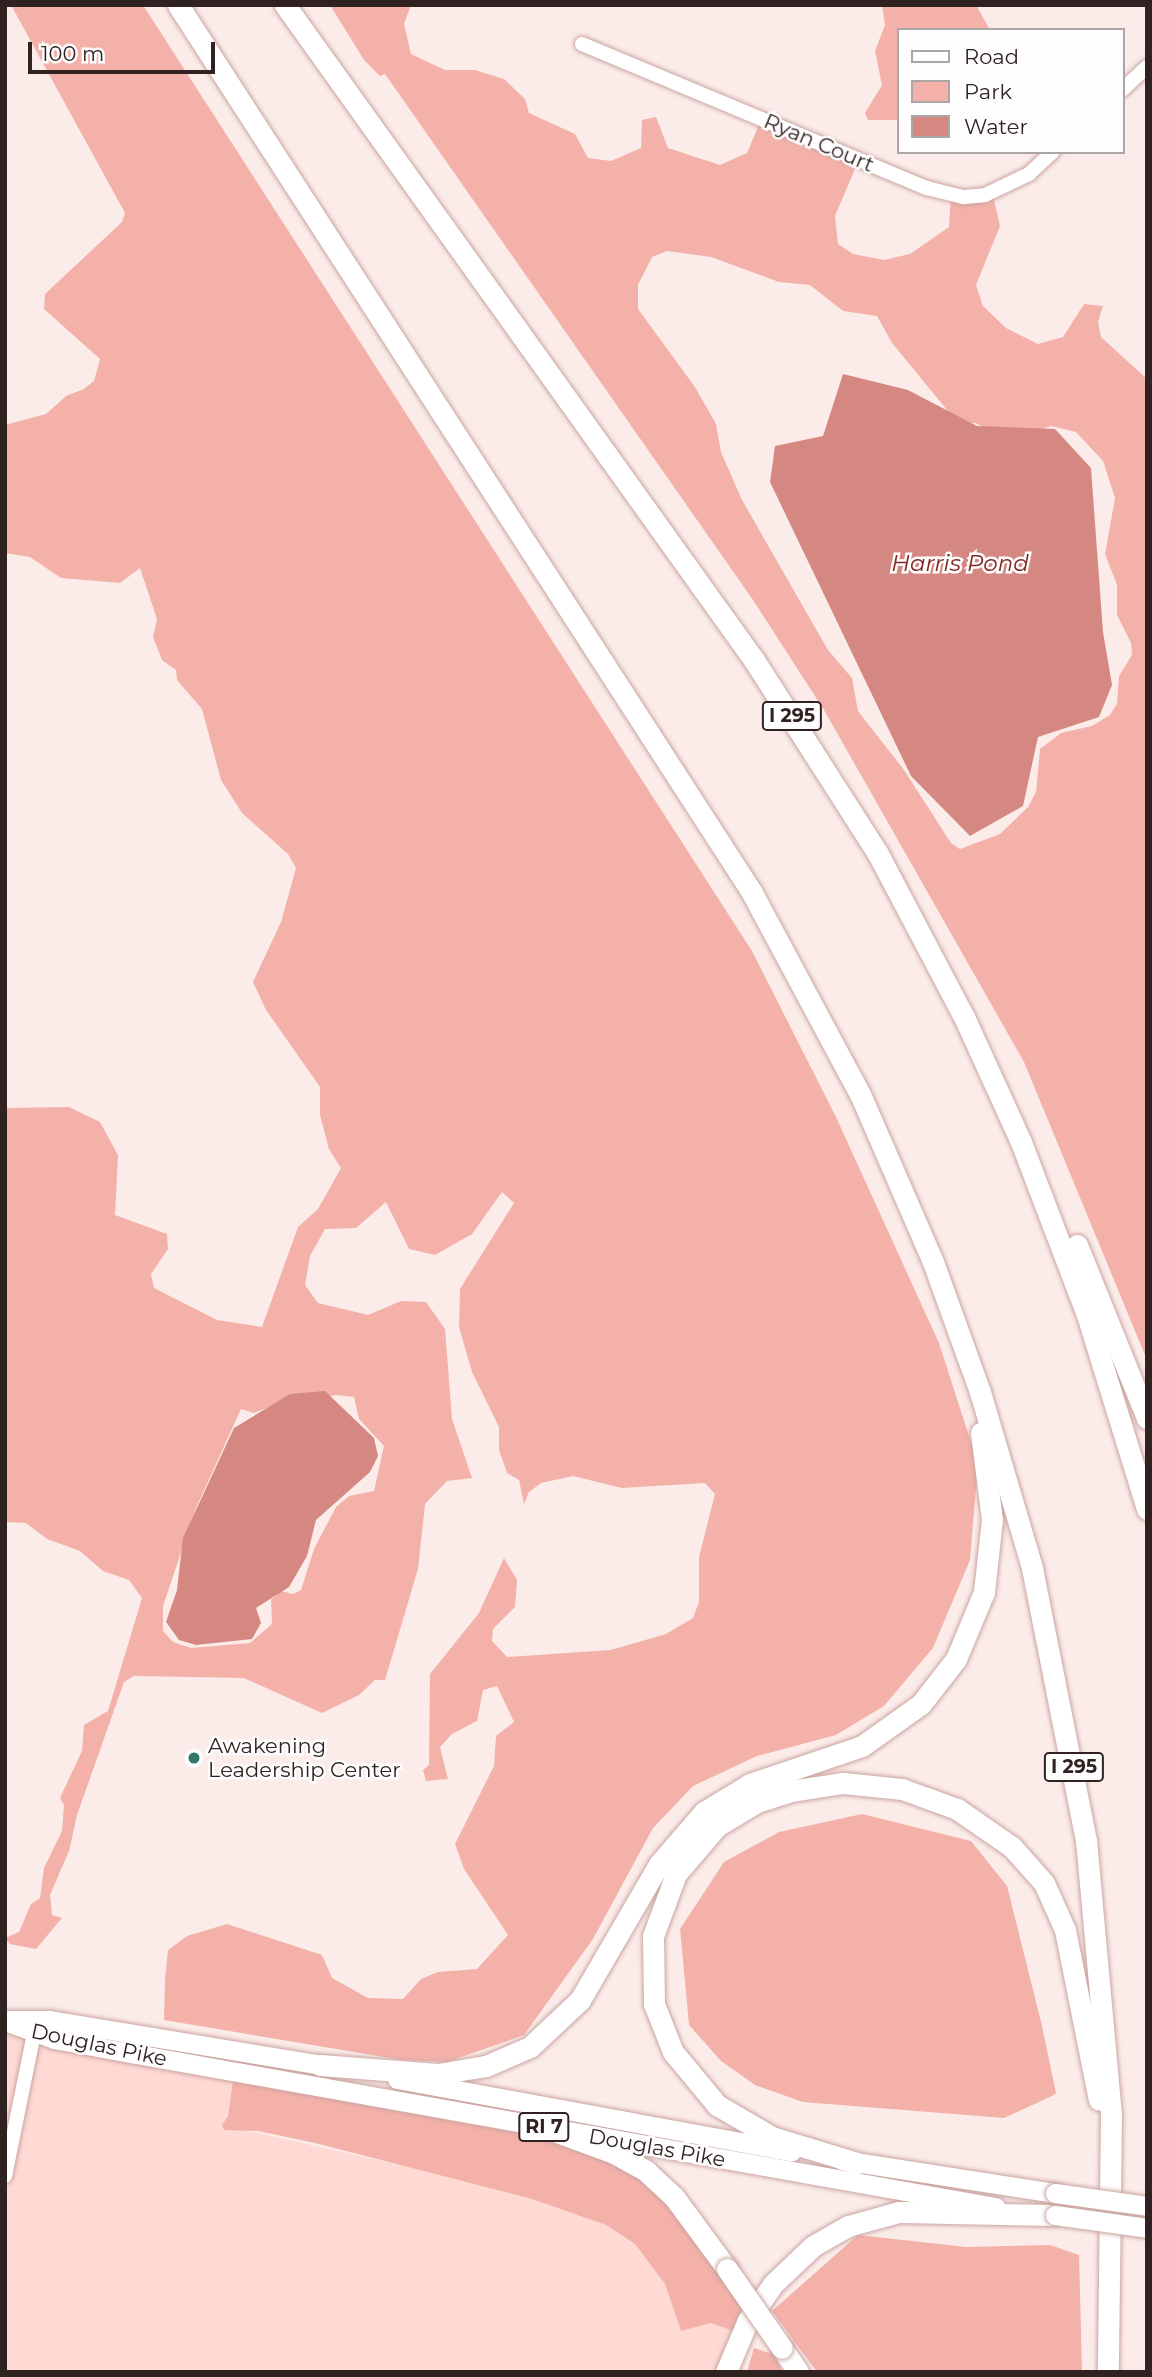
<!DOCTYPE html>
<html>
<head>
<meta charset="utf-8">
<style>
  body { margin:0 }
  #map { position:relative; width:1152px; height:2377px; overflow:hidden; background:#fbecea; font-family:Montserrat,sans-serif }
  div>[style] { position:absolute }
  .built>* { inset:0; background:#ffd9d4 }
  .green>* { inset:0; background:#f4b1aa }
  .water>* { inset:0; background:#d48881 }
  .roads { filter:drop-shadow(0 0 2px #caa5a1) drop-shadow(0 0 2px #caa5a1) }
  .minor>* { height:14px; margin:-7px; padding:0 7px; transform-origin:7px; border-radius:7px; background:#fff }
  .major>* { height:19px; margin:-9.5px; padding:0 9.5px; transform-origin:9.5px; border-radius:9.5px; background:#fff }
  .highway>* { height:21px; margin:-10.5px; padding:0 10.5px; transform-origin:10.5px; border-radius:10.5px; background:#fff }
  .bridges { filter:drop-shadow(0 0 2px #caa5a1) drop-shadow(0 0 2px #caa5a1) }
  .major-bridge>* { height:19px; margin:-9.5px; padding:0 9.5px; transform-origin:9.5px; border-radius:9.5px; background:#fff }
  .highway-bridge>* { height:21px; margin:-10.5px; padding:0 10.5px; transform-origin:10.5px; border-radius:10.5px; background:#fff }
  .dots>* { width:19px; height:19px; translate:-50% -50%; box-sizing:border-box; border:4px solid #fdfdfd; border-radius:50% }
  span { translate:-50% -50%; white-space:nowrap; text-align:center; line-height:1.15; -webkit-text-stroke:5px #fdfdfd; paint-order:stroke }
  .shield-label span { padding:2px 5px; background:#fdfdfd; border:2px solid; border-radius:5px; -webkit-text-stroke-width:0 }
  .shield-label { font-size:19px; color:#302220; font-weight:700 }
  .street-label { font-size:21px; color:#302220 }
  .poi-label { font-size:21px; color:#302220 }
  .left { translate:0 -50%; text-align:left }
  .water-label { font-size:23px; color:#812725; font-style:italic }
  .frame { position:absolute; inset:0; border:7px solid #302220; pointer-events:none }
  .legend { position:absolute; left:897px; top:28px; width:228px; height:126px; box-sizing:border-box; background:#fdfdfd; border:2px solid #aba5a5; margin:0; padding:9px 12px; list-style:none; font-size:21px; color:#302220 }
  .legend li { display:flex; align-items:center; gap:14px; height:35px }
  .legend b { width:35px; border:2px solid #aba5a5 }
  .scale { position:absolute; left:28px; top:42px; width:187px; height:32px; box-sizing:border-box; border:4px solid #302220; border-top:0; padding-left:9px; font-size:21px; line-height:24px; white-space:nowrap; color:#302220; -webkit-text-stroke:5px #fdfdfd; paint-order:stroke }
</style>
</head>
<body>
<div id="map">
  <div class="built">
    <div style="clip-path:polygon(5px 2021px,233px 2077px,228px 2116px,222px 2125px,431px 2172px,532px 2199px,606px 2225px,635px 2244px,665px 2284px,681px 2331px,711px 2323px,741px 2334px,727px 2372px,5px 2372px)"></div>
  </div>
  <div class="green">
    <div style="clip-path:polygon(evenodd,11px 5px,143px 5px,752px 951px,836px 1117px,939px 1343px,978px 1464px,970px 1560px,933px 1648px,884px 1706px,836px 1735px,757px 1756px,693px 1786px,653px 1828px,593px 1939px,524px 2035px,447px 2062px,402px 2060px,164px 2020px,165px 1980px,168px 1950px,187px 1936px,227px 1924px,322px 1955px,332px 1978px,368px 1998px,403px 1999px,421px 1979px,438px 1972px,477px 1969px,508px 1935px,464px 1869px,455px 1844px,494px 1766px,496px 1736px,514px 1722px,497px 1686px,483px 1690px,477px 1721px,452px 1734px,440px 1747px,448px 1779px,426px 1781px,423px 1770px,429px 1765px,430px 1674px,479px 1613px,504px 1558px,517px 1580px,515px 1607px,493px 1629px,492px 1641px,507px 1657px,611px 1650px,666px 1634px,693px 1618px,699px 1602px,699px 1557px,715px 1494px,705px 1483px,622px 1488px,573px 1476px,541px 1483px,529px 1492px,524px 1504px,519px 1480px,507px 1473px,499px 1450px,499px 1427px,472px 1372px,459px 1327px,460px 1289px,514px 1203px,502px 1192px,472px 1234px,435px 1255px,409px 1249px,386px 1202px,356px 1228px,325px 1229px,310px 1256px,305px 1285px,318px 1303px,368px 1315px,401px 1301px,426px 1302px,445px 1329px,452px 1419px,472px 1478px,447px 1481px,425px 1504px,418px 1569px,385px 1680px,375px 1680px,359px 1695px,322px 1713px,244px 1678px,134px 1676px,124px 1682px,77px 1815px,69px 1851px,50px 1895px,52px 1915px,62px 1918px,36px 1949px,10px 1944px,5px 1938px,19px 1932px,31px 1904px,40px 1898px,44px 1868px,62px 1831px,64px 1805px,60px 1798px,82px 1751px,84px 1725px,108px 1711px,142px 1598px,129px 1580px,103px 1571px,80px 1551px,47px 1539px,26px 1523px,5px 1522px,5px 1108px,69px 1107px,100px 1122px,118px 1155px,115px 1215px,167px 1234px,168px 1249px,151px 1274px,154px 1288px,217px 1320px,262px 1327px,298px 1227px,318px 1209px,341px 1168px,329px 1149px,320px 1115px,320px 1087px,266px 1010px,253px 982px,281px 922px,296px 868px,288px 854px,242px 813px,221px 780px,202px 709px,177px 680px,176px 670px,162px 660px,153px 637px,157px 619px,140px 568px,120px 583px,61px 578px,30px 557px,5px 553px,5px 425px,46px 414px,66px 396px,84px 389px,94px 381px,100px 359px,44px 309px,45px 294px,122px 222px,125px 213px,11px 5px,337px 1395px,354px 1397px,359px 1419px,384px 1446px,374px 1491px,349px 1496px,336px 1507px,314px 1549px,301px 1590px,293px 1594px,281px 1591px,271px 1600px,272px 1624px,250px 1643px,191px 1648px,173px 1642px,163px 1631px,163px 1606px,196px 1508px,241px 1409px,254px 1413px,279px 1403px,337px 1395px)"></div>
    <div style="clip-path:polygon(evenodd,330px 5px,411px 5px,404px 24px,411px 54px,445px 70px,475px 70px,504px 79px,525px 99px,529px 113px,575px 134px,588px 158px,611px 161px,641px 148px,642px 120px,656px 117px,668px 148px,720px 165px,747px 153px,761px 120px,858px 162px,835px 216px,838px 244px,853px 254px,884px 260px,910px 254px,949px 227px,951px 195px,992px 192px,1000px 226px,976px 285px,983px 306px,1006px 328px,1038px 344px,1063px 337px,1084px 304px,1103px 306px,1098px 322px,1101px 337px,1147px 379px,1147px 1360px,1024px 1062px,824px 710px,753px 600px,385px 74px,380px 76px,364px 60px,330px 5px,667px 251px,711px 257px,779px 282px,810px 285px,843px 311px,877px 316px,892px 343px,952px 416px,953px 425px,975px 423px,1002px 436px,1027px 434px,1051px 426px,1076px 432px,1103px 461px,1115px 498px,1105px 554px,1117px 585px,1117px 615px,1131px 643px,1132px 655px,1119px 676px,1117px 704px,1110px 715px,1092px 726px,1061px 733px,1040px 749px,1036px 792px,1028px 807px,1000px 834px,960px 849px,951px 843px,904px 770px,858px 711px,852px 678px,828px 650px,742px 500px,721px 452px,716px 424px,695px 387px,638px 309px,638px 285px,652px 257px,667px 251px)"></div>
    <div style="clip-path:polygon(882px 5px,976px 5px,990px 30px,898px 30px,898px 120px,868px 120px,865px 113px,882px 85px,875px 51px,885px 25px)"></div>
    <div style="clip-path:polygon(862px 1814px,971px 1841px,1007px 1886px,1042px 2026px,1056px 2093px,1052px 2096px,1004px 2118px,803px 2102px,755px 2085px,721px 2061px,689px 2025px,680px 1929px,724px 1862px,779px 1832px)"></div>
    <div style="clip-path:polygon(233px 2080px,579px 2144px,637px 2167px,754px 2311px,741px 2334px,711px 2323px,681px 2331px,665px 2284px,635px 2244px,606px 2225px,532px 2199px,315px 2143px,258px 2131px,224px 2130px,222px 2125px,228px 2116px)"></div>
    <div style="clip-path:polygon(858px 2235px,966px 2247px,1050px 2245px,1079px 2255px,1082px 2372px,817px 2372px,772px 2311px)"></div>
    <div style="clip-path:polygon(754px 2348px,775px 2355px,782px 2372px,747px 2372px)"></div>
  </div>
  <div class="water">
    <div style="clip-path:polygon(843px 374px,908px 390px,977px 426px,1055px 429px,1091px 468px,1103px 632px,1112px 685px,1099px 717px,1038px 737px,1023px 806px,970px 836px,911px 776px,770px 482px,775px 446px,823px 436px)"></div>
    <div style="clip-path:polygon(325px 1391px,374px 1438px,378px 1456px,370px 1472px,316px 1520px,307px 1556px,289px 1587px,256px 1608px,261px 1623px,252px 1639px,196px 1645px,179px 1640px,166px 1622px,177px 1590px,183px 1538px,234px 1428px,290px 1394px)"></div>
  </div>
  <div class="roads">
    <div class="minor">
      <div style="left:582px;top:44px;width:374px;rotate:22.7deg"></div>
      <div style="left:927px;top:188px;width:38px;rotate:14deg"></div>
      <div style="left:964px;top:197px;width:21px;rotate:-5deg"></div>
      <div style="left:985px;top:195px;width:49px;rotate:-25.5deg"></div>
      <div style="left:1029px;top:174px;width:33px;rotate:-43deg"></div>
      <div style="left:1122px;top:90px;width:34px;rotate:-43deg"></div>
      <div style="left:5px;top:2176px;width:145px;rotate:-78.5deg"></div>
    </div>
    <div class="major">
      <div style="left:7px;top:2020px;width:43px"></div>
      <div style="left:50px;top:2020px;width:287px;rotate:9.4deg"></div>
      <div style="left:5px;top:2021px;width:52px;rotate:20.2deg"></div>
      <div style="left:54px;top:2039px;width:83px;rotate:10.4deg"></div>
      <div style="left:136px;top:2054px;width:873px;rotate:10.1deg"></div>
      <div style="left:397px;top:2079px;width:401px;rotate:10.4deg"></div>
      <div style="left:842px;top:2160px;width:216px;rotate:8.8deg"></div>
    </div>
    <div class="highway">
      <div style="left:178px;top:5px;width:1055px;rotate:57.11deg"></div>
      <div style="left:751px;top:891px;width:230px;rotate:61.8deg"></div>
      <div style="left:860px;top:1094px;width:183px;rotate:66.5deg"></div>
      <div style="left:933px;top:1262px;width:138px;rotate:70.1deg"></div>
      <div style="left:980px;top:1392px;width:184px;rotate:73.5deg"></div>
      <div style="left:1032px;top:1568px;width:277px;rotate:78.8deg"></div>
      <div style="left:1086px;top:1840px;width:275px;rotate:84.8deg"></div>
      <div style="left:1111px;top:2114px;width:258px;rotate:90.7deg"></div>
      <div style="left:285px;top:5px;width:806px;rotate:54.4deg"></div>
      <div style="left:754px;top:660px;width:230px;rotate:57.4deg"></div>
      <div style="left:878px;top:854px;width:184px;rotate:62.2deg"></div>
      <div style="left:964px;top:1017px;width:137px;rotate:65.5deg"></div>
      <div style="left:1021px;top:1142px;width:185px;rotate:69.1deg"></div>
      <div style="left:1087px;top:1315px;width:203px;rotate:72.8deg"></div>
      <div style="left:1077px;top:1245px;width:187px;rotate:68deg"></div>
      <div style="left:320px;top:2065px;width:118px;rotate:4.4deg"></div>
      <div style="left:438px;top:2074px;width:49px;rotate:-9.5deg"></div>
      <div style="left:486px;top:2066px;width:48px;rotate:-23.4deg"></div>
      <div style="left:530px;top:2047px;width:69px;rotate:-43.2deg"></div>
      <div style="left:580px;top:2000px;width:157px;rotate:-59.8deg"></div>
      <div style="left:659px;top:1864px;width:69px;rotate:-49.1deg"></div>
      <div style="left:704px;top:1812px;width:54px;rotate:-31.3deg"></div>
      <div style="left:750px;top:1784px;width:118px;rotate:-18.7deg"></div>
      <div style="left:862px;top:1746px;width:72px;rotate:-35.4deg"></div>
      <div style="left:921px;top:1704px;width:57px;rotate:-52.1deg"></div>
      <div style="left:956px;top:1659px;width:73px;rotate:-67.3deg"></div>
      <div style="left:984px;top:1592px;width:72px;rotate:-83.7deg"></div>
      <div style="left:992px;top:1520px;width:88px;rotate:-97.2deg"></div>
      <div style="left:543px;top:2127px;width:76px;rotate:20.1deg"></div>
      <div style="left:614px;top:2153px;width:37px;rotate:29deg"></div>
      <div style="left:646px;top:2171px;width:38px;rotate:43deg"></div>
      <div style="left:674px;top:2197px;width:89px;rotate:53.6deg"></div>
      <div style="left:857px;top:2163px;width:89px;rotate:-163deg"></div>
      <div style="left:772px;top:2137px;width:64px;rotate:-149.8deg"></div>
      <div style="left:717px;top:2105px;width:69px;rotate:-129.7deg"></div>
      <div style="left:673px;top:2052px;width:52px;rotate:-111.6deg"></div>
      <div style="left:654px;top:2004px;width:68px;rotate:-90.8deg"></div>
      <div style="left:653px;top:1936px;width:66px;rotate:-69.6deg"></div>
      <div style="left:676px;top:1874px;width:63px;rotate:-49.5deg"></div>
      <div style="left:717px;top:1826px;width:47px;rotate:-31deg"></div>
      <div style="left:757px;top:1802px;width:35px;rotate:-18deg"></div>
      <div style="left:790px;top:1791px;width:54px;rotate:-8.6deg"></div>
      <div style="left:843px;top:1783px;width:59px;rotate:5.8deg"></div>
      <div style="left:902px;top:1789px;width:59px;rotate:20deg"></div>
      <div style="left:957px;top:1809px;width:67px;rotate:34.6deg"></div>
      <div style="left:1012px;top:1847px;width:48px;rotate:48.4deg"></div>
      <div style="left:1044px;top:1883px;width:51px;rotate:65.9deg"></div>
      <div style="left:1065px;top:1930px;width:173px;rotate:78.7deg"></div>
      <div style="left:782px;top:2348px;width:29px;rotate:56deg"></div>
      <div style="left:726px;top:2372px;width:56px;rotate:-67.1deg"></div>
      <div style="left:748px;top:2320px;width:44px;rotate:-55.2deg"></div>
      <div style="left:773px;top:2284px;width:55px;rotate:-43.5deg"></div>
      <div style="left:813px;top:2246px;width:40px;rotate:-29.7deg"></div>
      <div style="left:848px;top:2226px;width:53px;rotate:-15.4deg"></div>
      <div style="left:899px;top:2212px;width:153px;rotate:1.1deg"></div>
    </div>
  </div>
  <div class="bridges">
    <div class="major-bridge">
      <div style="left:1055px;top:2193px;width:93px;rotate:8deg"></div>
      <div style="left:1055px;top:2215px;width:93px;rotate:8deg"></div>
    </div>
    <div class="highway-bridge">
      <div style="left:727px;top:2269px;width:96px;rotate:55.2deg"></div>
    </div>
  </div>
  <div class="dots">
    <div style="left:194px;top:1758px;background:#337566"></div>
  </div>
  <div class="shield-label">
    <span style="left:792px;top:716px">I 295</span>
    <span style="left:1074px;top:1767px">I 295</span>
    <span style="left:544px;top:2127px">RI 7</span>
  </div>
  <div class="street-label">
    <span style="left:819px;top:143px;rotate:23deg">Ryan Court</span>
    <span style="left:99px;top:2045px;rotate:12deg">Douglas Pike</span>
    <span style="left:657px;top:2148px;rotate:10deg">Douglas Pike</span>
  </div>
  <div class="poi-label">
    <span class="left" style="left:208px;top:1758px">Awakening<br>Leadership Center</span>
  </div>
  <div class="water-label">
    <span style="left:960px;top:563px">Harris Pond</span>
  </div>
  <div class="frame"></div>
  <ul class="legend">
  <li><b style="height:9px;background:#fff"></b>Road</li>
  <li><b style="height:19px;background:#f4b1aa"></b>Park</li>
  <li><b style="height:19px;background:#d48881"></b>Water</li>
  </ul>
  <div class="scale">100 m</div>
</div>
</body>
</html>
